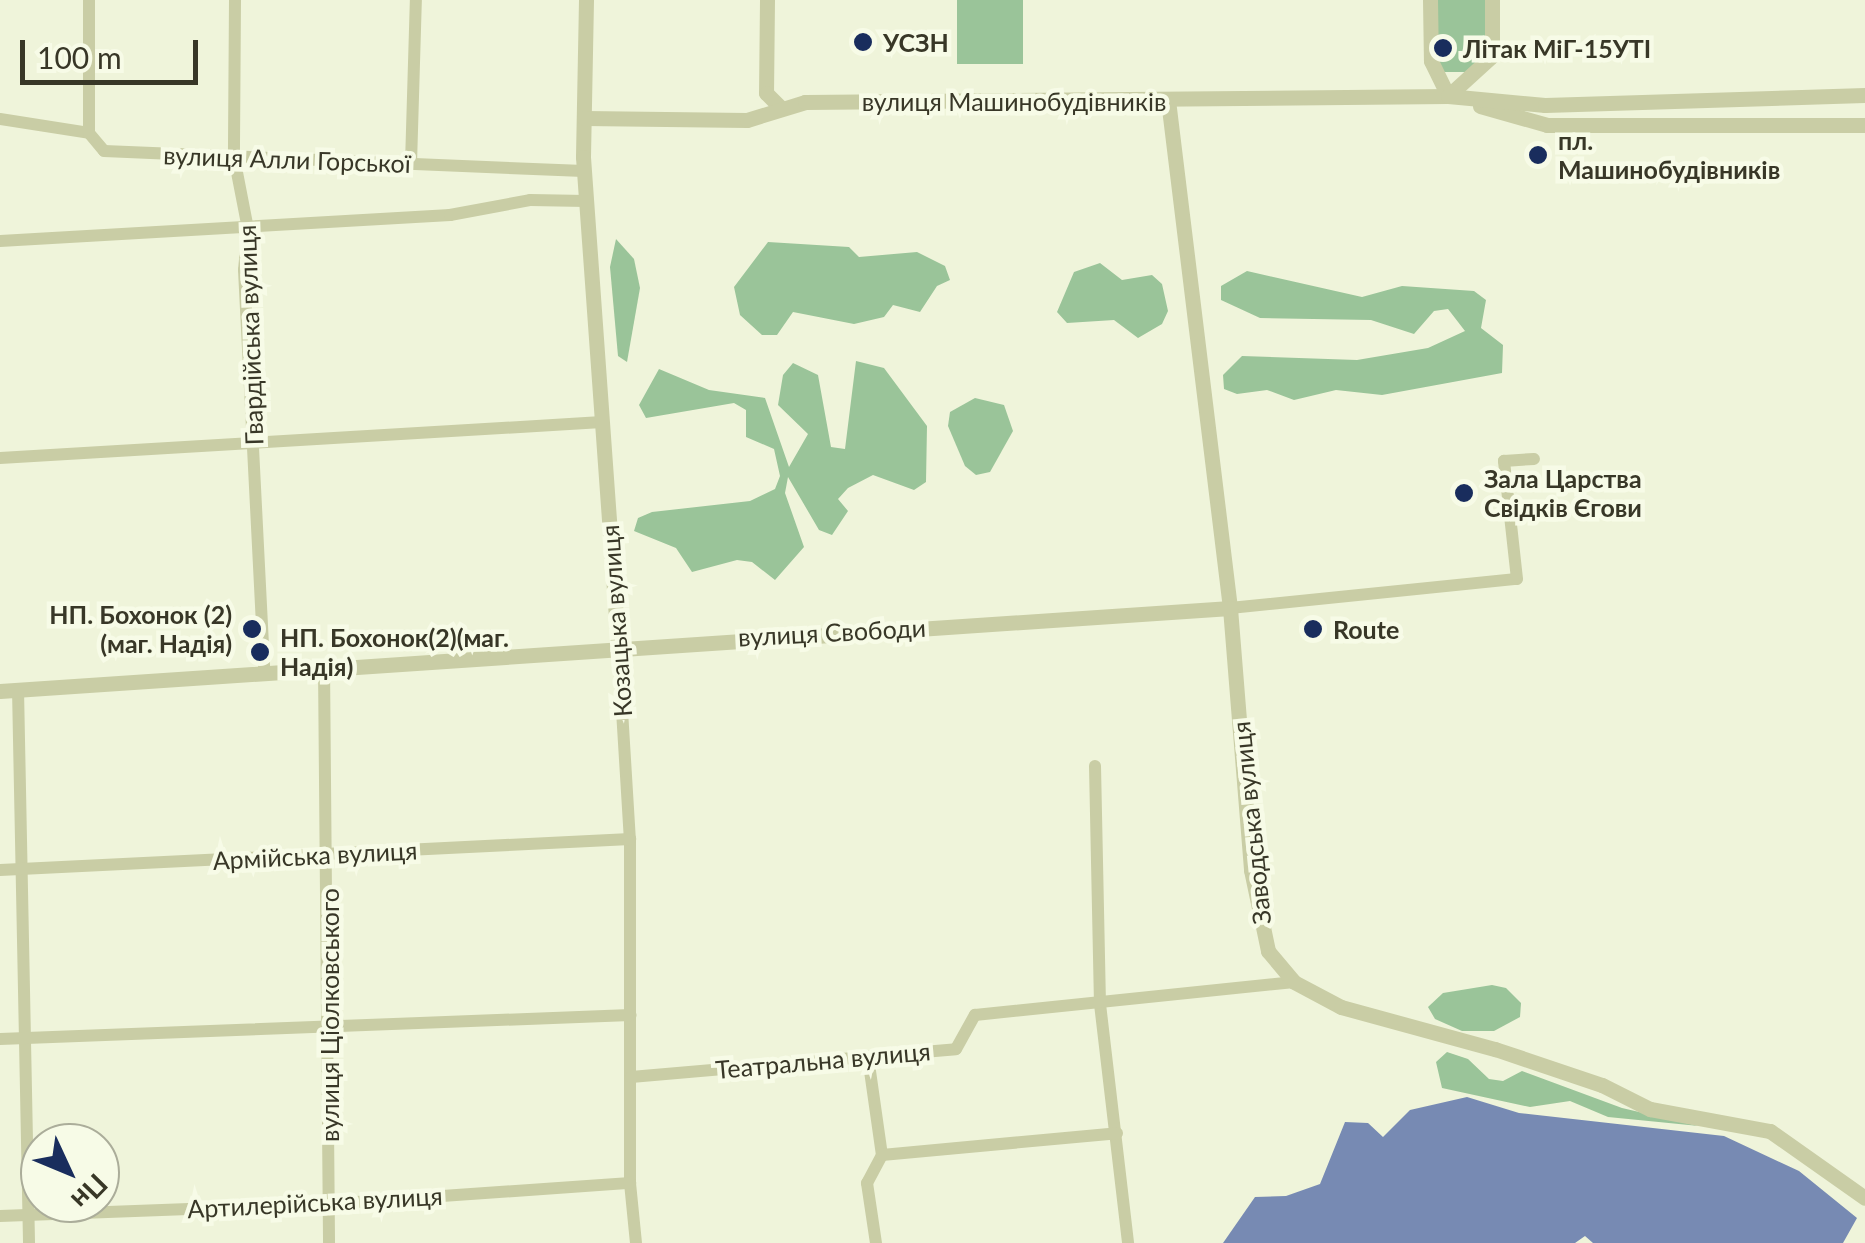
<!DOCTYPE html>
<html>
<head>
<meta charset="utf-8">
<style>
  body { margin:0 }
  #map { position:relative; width:1865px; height:1243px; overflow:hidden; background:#eff4da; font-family:Lato,sans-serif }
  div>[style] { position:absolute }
  .green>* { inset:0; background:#9ac499; transform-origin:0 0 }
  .water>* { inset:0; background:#778ab3 }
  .minor>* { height:12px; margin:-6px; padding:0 6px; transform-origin:6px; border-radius:6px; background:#c9cda5 }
  .tertiary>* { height:15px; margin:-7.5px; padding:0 7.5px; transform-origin:7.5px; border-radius:7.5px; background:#c9cda5 }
  .dots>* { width:28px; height:28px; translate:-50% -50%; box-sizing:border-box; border:5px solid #f7fbe7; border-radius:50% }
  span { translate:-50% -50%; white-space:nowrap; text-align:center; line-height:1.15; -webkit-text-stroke:9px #f7fbe7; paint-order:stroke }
  .poi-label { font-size:25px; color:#383727; font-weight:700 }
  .left { translate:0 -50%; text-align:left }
  .right { translate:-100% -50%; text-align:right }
  .street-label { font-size:25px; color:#383727 }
  .north { position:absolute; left:20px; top:1123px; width:100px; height:100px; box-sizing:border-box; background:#f7fbe7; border:2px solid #abad9a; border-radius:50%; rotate:134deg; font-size:28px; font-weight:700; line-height:40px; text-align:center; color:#383727 }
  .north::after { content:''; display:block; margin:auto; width:35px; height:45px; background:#192d5d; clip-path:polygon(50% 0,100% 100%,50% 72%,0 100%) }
  .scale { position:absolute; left:20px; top:40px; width:178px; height:45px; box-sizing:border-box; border:5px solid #383727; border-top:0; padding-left:12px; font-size:30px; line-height:35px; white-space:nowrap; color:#383727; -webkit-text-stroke:8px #f7fbe7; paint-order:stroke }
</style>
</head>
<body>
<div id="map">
  <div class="green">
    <div style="left:957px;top:0;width:66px;height:64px"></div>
    <div style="left:1438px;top:0;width:48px;height:72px"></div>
    <div style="clip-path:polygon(616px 239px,634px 259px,640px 288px,627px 362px,618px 356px,610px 267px)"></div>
    <div style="clip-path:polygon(768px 242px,849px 247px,859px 257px,917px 252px,945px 266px,950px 280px,937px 286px,920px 312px,893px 305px,884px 317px,854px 324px,793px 312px,777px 335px,762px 335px,740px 315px,734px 287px)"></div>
    <div style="clip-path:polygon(1100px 263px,1122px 280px,1152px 275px,1162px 284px,1168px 311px,1162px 324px,1138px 338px,1114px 320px,1067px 323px,1057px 312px,1074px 272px)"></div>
    <div style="clip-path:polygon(1247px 271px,1362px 297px,1402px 286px,1474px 291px,1486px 300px,1481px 328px,1503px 345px,1502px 373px,1382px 395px,1336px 390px,1294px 400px,1267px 390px,1237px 394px,1224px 389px,1223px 375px,1242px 356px,1357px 360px,1428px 348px,1465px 331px,1448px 309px,1434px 311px,1414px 334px,1371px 320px,1260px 318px,1221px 300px,1221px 286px)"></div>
    <div style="clip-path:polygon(856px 361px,884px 368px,927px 426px,926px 482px,914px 490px,873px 475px,848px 488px,838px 499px,848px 511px,832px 535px,819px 530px,788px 477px,785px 493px,804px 547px,775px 580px,752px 562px,737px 560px,692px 572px,676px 548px,634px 531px,638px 518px,652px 512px,750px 501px,775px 489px,780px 476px,774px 449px,746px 437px,746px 410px,734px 403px,646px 418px,639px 405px,659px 369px,709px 390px,765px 398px,789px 467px,808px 434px,778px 405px,783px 375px,793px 363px,818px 375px,831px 447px,845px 449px)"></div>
    <div style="clip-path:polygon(975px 398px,1004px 405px,1013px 431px,990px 472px,976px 475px,965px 466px,948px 426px,950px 412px)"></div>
    <div style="clip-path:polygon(1492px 985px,1506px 988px,1521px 1003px,1520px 1017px,1494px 1031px,1462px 1031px,1435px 1019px,1428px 1007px,1443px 993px)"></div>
    <div style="clip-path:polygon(1447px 1052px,1468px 1059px,1489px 1079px,1503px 1081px,1522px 1071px,1622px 1108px,1699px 1126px,1608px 1117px,1570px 1101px,1530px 1107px,1442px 1088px,1436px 1062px)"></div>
  </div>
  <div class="water">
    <div style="clip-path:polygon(1467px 1097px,1519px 1113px,1724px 1136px,1799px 1171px,1857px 1218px,1843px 1243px,1593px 1243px,1585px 1236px,1575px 1243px,1223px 1243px,1255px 1197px,1286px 1196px,1320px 1184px,1345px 1122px,1368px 1123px,1383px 1137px,1410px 1110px)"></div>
  </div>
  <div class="minor">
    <div style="left:235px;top:0;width:157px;rotate:90.4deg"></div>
    <div style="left:234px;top:157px;width:73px;rotate:79deg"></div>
    <div style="left:248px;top:229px;width:41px;rotate:95.6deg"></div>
    <div style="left:244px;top:270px;width:401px;rotate:87.1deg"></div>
    <div style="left:0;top:119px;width:90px;rotate:8.9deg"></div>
    <div style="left:89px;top:133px;width:23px;rotate:50deg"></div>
    <div style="left:104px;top:151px;width:480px;rotate:2.4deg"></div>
    <div style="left:89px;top:133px;width:133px;rotate:-90deg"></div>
    <div style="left:411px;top:164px;width:164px;rotate:-88.3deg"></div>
    <div style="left:0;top:241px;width:451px;rotate:-3.3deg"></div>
    <div style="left:450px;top:215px;width:81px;rotate:-10.6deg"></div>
    <div style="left:530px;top:200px;width:56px;rotate:1deg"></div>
    <div style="left:0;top:458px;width:603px;rotate:-3.42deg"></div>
    <div style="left:1230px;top:608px;width:288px;rotate:-5.8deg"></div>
    <div style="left:1517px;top:579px;width:119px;rotate:-96.3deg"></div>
    <div style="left:1504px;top:461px;width:30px;rotate:-4deg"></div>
    <div style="left:618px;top:645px;width:194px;rotate:86.5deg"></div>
    <div style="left:630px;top:839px;width:344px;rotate:90deg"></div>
    <div style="left:630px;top:1183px;width:60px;rotate:84.3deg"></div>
    <div style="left:324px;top:666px;width:577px;rotate:89.5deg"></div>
    <div style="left:18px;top:689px;width:554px;rotate:88.86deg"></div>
    <div style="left:1095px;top:766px;width:238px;rotate:88.8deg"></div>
    <div style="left:1100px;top:1004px;width:241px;rotate:83.3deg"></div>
    <div style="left:0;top:870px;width:631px;rotate:-2.82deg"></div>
    <div style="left:0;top:1039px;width:631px;rotate:-2.18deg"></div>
    <div style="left:868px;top:1057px;width:99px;rotate:81.9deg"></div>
    <div style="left:882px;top:1155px;width:32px;rotate:118deg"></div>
    <div style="left:867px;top:1183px;width:61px;rotate:81.5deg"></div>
    <div style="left:631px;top:1077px;width:326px;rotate:-4.9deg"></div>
    <div style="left:956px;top:1049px;width:39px;rotate:-61deg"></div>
    <div style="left:975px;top:1015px;width:321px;rotate:-5.9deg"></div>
    <div style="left:882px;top:1155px;width:236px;rotate:-5.3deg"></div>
    <div style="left:0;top:1216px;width:328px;rotate:-2.1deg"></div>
    <div style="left:328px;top:1204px;width:303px;rotate:-4deg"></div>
  </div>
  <div class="tertiary">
    <div style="left:586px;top:0;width:157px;rotate:91.1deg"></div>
    <div style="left:583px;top:157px;width:489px;rotate:85.9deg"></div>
    <div style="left:767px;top:0;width:93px;rotate:90.6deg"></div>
    <div style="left:766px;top:93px;width:21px;rotate:45deg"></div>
    <div style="left:1430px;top:0;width:61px;rotate:89.1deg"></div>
    <div style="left:1431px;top:61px;width:39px;rotate:64deg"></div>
    <div style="left:1448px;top:96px;width:59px;rotate:-42.3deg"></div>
    <div style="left:1492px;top:56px;width:56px;rotate:-90deg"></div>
    <div style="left:1168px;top:100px;width:512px;rotate:83.04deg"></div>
    <div style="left:1230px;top:608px;width:263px;rotate:85.4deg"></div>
    <div style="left:1251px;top:870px;width:83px;rotate:78.1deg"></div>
    <div style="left:1268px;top:951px;width:40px;rotate:50deg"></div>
    <div style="left:1294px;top:982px;width:53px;rotate:28deg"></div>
    <div style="left:1341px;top:1007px;width:160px;rotate:15.3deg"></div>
    <div style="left:1495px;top:1049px;width:113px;rotate:18.6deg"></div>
    <div style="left:1602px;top:1085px;width:54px;rotate:26.6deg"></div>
    <div style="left:1650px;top:1109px;width:122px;rotate:10.4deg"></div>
    <div style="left:1770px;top:1131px;width:116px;rotate:35.2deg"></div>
    <div style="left:1480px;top:106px;width:70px;rotate:15.8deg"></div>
    <div style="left:1547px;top:125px;width:318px"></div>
    <div style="left:584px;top:118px;width:163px;rotate:0.7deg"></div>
    <div style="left:747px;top:120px;width:61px;rotate:-17.2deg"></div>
    <div style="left:805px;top:102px;width:643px;rotate:-0.53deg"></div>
    <div style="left:1448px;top:96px;width:97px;rotate:5.3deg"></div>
    <div style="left:1545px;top:105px;width:320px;rotate:-1.8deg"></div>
    <div style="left:0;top:691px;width:1233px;rotate:-3.86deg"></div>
  </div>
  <div class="dots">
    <div style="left:863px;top:42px;background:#192d5d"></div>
    <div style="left:1443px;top:48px;background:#192d5d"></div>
    <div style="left:1538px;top:155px;background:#192d5d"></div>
    <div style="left:1464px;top:493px;background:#192d5d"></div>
    <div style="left:252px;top:629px;background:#192d5d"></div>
    <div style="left:1313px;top:629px;background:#192d5d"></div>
    <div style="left:260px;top:652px;background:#192d5d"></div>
  </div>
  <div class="poi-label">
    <span class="left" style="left:883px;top:42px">УСЗН</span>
    <span class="left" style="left:1463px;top:48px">Літак МіГ-15УТІ</span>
    <span class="left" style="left:1558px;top:155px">пл.<br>Машинобудівників</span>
    <span class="left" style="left:1484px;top:493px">Зала Царства<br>Свідків Єгови</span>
    <span class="right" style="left:232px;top:629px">НП. Бохонок (2)<br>(маг. Надія)</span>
    <span class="left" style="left:1333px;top:629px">Route</span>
    <span class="left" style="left:280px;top:652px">НП. Бохонок(2)(маг.<br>Надія)</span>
  </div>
  <div class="street-label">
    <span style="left:1014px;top:101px">вулиця Машинобудівників</span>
    <span style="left:287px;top:159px;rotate:2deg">вулиця Алли Горської</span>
    <span style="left:250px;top:335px;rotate:-92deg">Гвардійська вулиця</span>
    <span style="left:616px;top:621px;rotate:-94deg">Козацька вулиця</span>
    <span style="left:832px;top:632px;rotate:-3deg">вулиця Свободи</span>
    <span style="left:1251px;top:823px;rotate:-96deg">Заводська вулиця</span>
    <span style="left:315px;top:855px;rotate:-3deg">Армійська вулиця</span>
    <span style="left:329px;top:1015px;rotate:-90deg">вулиця Ціолковського</span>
    <span style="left:823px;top:1060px;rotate:-5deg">Театральна вулиця</span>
    <span style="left:315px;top:1202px;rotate:-3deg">Артилерійська вулиця</span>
  </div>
  <div class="north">Пн</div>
  <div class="scale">100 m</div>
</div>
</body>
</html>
